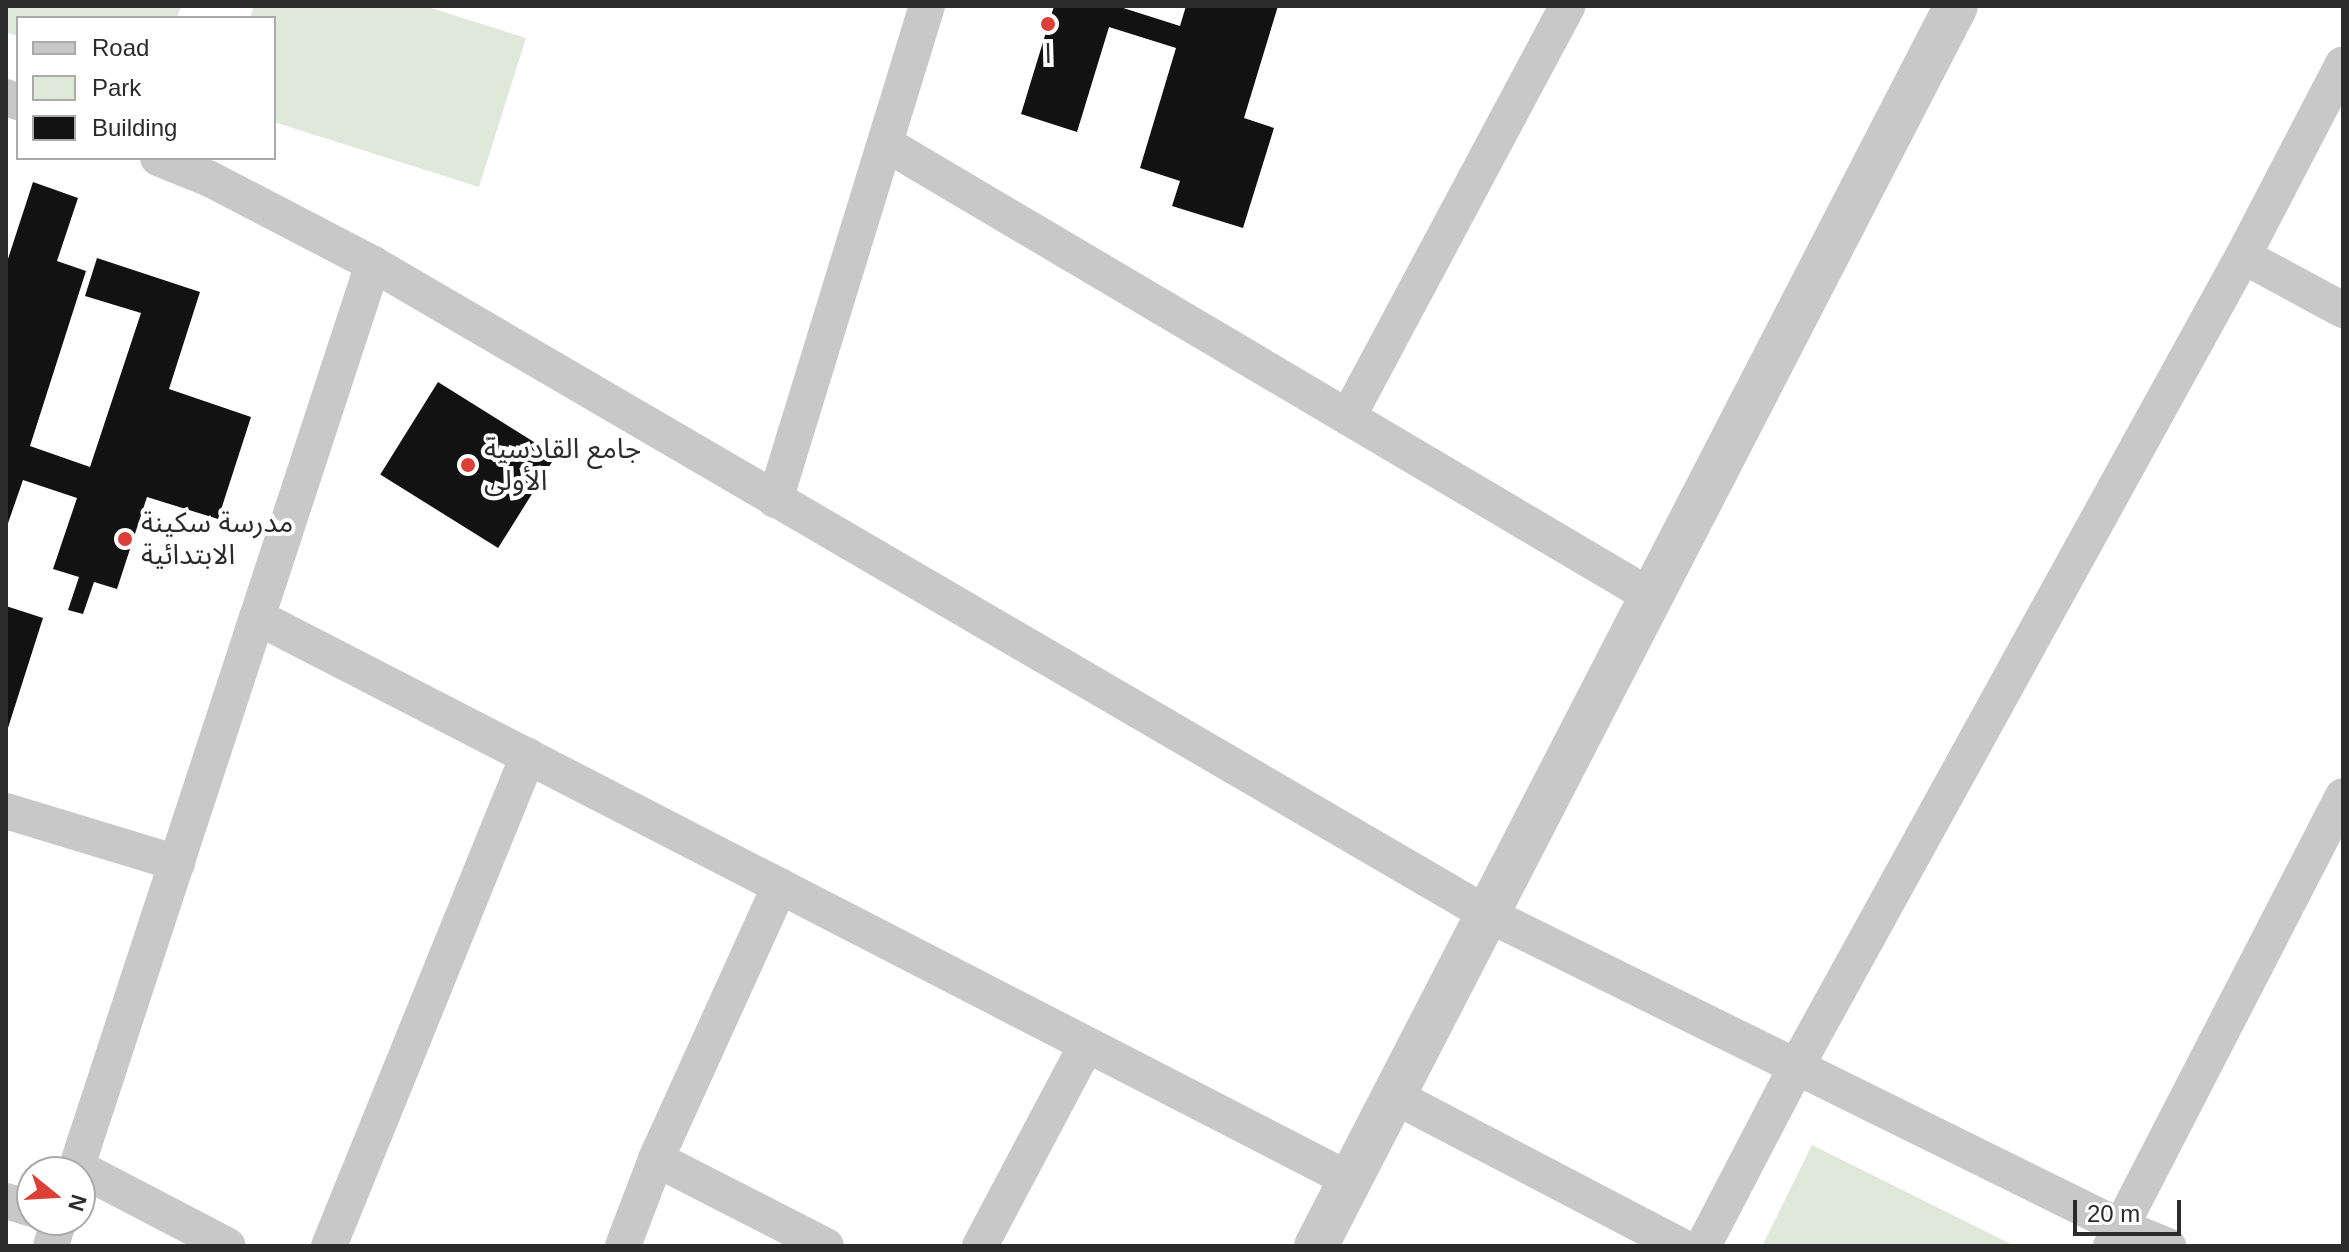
<!DOCTYPE html>
<html>
<head>
<meta charset="utf-8">
<style>
  body { margin:0 }
  #map { position:relative; width:2349px; height:1252px; overflow:hidden; background:#fff; font-family:Helvetica,"Noto Sans Arabic",sans-serif }
  div>[style] { position:absolute }
  .green>* { inset:0; background:#dfe9d9 }
  .building>* { inset:0; background:#121212; transform-origin:0 0 }
  .minor>* { height:36px; margin:-18px; padding:0 18px; transform-origin:18px; border-radius:18px; background:#c8c8c8 }
  .tertiary>* { height:44px; margin:-22px; padding:0 22px; transform-origin:22px; border-radius:22px; background:#c8c8c8 }
  .dots>* { width:22px; height:22px; translate:-50% -50%; box-sizing:border-box; border:4px solid #fff; border-radius:50% }
  span { translate:-50% -50%; white-space:nowrap; text-align:center; line-height:1.15; -webkit-text-stroke:8px #fff; paint-order:stroke }
  .poi-label { font-size:28px; color:#2b2b2b }
  .left { translate:0 -50%; text-align:left }
  .frame { position:absolute; inset:0; border:8px solid #2b2b2b; pointer-events:none }
  .legend { position:absolute; left:16px; top:16px; width:260px; height:144px; box-sizing:border-box; background:#fff; border:2px solid #aaa; margin:0; padding:10px 14px; list-style:none; font-size:24px; color:#2b2b2b }
  .legend li { display:flex; align-items:center; gap:16px; height:40px }
  .legend b { width:40px; border:2px solid #aaa }
  .north { position:absolute; left:16px; top:1156px; width:80px; height:80px; box-sizing:border-box; background:#fff; border:2px solid #aaa; border-radius:50%; rotate:108deg; font-size:22px; font-weight:700; line-height:32px; text-align:center; color:#2b2b2b }
  .north::after { content:''; display:block; margin:auto; width:28px; height:36px; background:#db3f35; clip-path:polygon(50% 0,100% 100%,50% 72%,0 100%) }
  .scale { position:absolute; left:2073px; top:1200px; width:108px; height:36px; box-sizing:border-box; border:4px solid #2b2b2b; border-top:0; padding-left:10px; font-size:24px; line-height:28px; white-space:nowrap; color:#2b2b2b; -webkit-text-stroke:6px #fff; paint-order:stroke }
</style>
</head>
<body>
<div id="map">
  <div class="green">
    <div style="clip-path:polygon(6px 6px,181px 6px,177px 18px,18px 18px,18px 36px,6px 32px)"></div>
    <div style="clip-path:polygon(254px 6px,425px 6px,526px 38px,479px 187px,274px 122px,274px 18px,250px 18px)"></div>
    <div style="clip-path:polygon(1812px 1145px,2015px 1246px,1762px 1246px)"></div>
  </div>
  <div class="building">
    <div style="clip-path:polygon(1054px 6px,1117px 6px,1180px 26px,1186px 6px,1278px 6px,1244px 118px,1274px 128px,1243px 228px,1172px 206px,1180px 181px,1140px 168px,1176px 48px,1109px 27px,1077px 132px,1021px 114px)"></div>
    <div style="clip-path:polygon(33px 182px,78px 198px,57px 261px,86px 271px,30px 446px,90px 467px,141px 313px,85px 296px,97px 258px,200px 292px,169px 389px,251px 417px,218px 519px,147px 497px,117px 589px,94px 582px,83px 614px,68px 610px,79px 577px,53px 569px,77px 498px,23px 480px,6px 529px,6px 265px)"></div>
    <div style="left:438px;top:382px;width:139px;height:109px;rotate:32deg"></div>
    <div style="clip-path:polygon(6px 606px,43px 618px,7px 731px,6px 731px)"></div>
  </div>
  <div class="minor">
    <div style="left:6px;top:97px;width:13px;rotate:23deg"></div>
    <div style="left:886px;top:144px;width:890px;rotate:30.6deg"></div>
    <div style="left:158px;top:158px;width:56px;rotate:22deg"></div>
    <div style="left:210px;top:179px;width:184px;rotate:27.5deg"></div>
    <div style="left:373px;top:264px;width:1292px;rotate:30.26deg"></div>
    <div style="left:1489px;top:915px;width:705px;rotate:26.27deg"></div>
    <div style="left:2121px;top:1227px;width:51px;rotate:22deg"></div>
    <div style="left:2243px;top:256px;width:114px;rotate:28.4deg"></div>
    <div style="left:1348px;top:417px;width:466px;rotate:-61.9deg"></div>
    <div style="left:775px;top:500px;width:517px;rotate:-72.9deg"></div>
    <div style="left:257px;top:617px;width:1229px;rotate:27.25deg"></div>
    <div style="left:6px;top:811px;width:179px;rotate:16.9deg"></div>
    <div style="left:1394px;top:1096px;width:324px;rotate:27.6deg"></div>
    <div style="left:656px;top:1159px;width:191px;rotate:27.1deg"></div>
    <div style="left:77px;top:1167px;width:170px;rotate:27.6deg"></div>
    <div style="left:75px;top:1172px;width:956px;rotate:-71.83deg"></div>
    <div style="left:6px;top:1201px;width:27px;rotate:17deg"></div>
    <div style="left:51px;top:1246px;width:27px;rotate:-73deg"></div>
    <div style="left:329px;top:1246px;width:529px;rotate:-67.9deg"></div>
    <div style="left:623px;top:1246px;width:93px;rotate:-69.2deg"></div>
    <div style="left:656px;top:1159px;width:300px;rotate:-65.6deg"></div>
    <div style="left:980px;top:1246px;width:226px;rotate:-62.1deg"></div>
    <div style="left:1703px;top:1246px;width:202px;rotate:-62.5deg"></div>
    <div style="left:1796px;top:1067px;width:926px;rotate:-61.14deg"></div>
    <div style="left:2243px;top:256px;width:216px;rotate:-62.5deg"></div>
    <div style="left:2111px;top:1246px;width:506px;rotate:-62.73deg"></div>
  </div>
  <div class="tertiary">
    <div style="left:1316px;top:1246px;width:1395px;rotate:-62.7deg"></div>
  </div>
  <div class="dots">
    <div style="left:1048px;top:24px;background:#db3f35"></div>
    <div style="left:468px;top:465px;background:#db3f35"></div>
    <div style="left:125px;top:539px;background:#db3f35"></div>
  </div>
  <div class="poi-label">
    <span style="left:1048px;top:54px">ا</span>
    <span class="left" style="left:484px;top:465px">جامع القادسية<br>الأولى</span>
    <span class="left" style="left:141px;top:539px">مدرسة سكينة<br>الابتدائية</span>
  </div>
  <div class="frame"></div>
  <ul class="legend">
  <li><b style="height:10px;background:#c8c8c8"></b>Road</li>
  <li><b style="height:22px;background:#dfe9d9"></b>Park</li>
  <li><b style="height:22px;background:#121212"></b>Building</li>
  </ul>
  <div class="north">N</div>
  <div class="scale">20 m</div>
</div>
</body>
</html>
